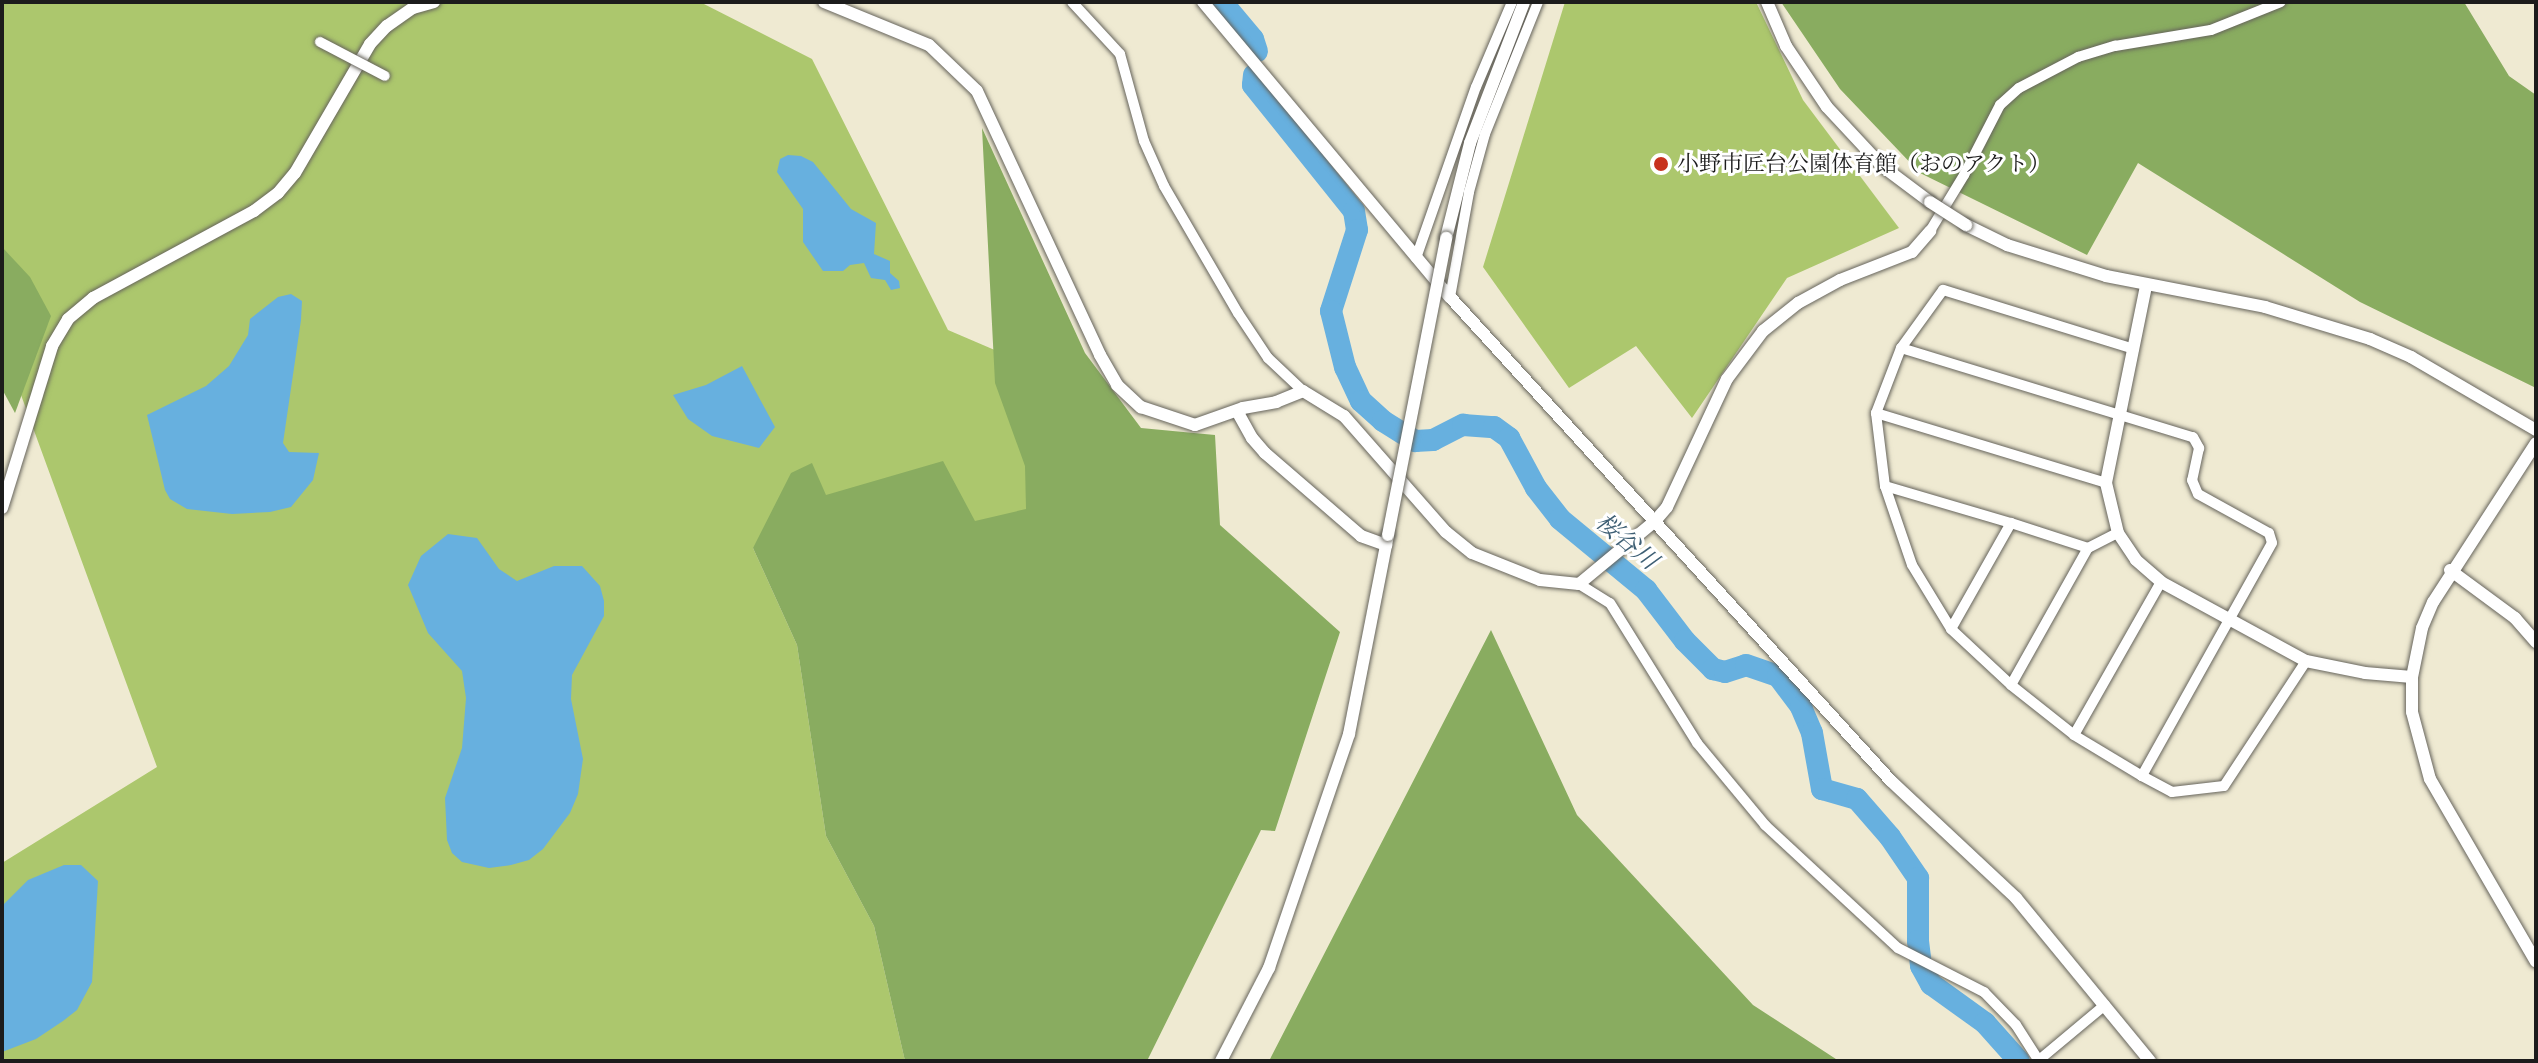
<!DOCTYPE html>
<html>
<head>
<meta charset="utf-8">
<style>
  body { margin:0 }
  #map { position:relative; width:2538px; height:1063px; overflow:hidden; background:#efead2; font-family:"Libre Caslon Text","Noto Serif JP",serif }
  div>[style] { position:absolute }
  .green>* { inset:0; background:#acc76d }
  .forest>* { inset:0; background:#89ac60 }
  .water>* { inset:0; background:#67b0df }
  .river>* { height:22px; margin:-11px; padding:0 11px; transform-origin:11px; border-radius:11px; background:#67b0df }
  .roads { filter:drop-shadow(0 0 2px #66645c) drop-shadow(0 0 2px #66645c) }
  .minor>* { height:10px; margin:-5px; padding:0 5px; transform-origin:5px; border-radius:5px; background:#fff }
  .tertiary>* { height:12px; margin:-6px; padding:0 6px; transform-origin:6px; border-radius:6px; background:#fff }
  .bridges { filter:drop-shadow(0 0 2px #66645c) drop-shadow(0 0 2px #66645c) }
  .minor-bridge>* { height:10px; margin:-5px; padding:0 5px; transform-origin:5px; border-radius:5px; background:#fff }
  .tertiary-bridge>* { height:12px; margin:-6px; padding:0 6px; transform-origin:6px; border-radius:6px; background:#fff }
  .dots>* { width:22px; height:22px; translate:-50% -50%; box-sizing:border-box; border:4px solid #fff; border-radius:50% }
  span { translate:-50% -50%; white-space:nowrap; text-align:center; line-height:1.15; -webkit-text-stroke:6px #fff; paint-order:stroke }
  .poi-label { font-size:22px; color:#1c1c1c }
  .left { translate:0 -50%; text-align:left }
  .water-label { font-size:24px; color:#3e5f74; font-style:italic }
  .frame { position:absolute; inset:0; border:4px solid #1c1c1c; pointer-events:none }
</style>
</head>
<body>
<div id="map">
  <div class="green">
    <div style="clip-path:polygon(2px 2px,700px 2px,812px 59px,948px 330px,1004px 354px,1039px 509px,971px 529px,753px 548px,797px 645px,826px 836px,874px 926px,905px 1061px,2px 1061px,2px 863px,157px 767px,2px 343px)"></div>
    <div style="clip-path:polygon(1565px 2px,1756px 2px,1803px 100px,1899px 228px,1787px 278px,1692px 418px,1636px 346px,1569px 388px,1483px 267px)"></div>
  </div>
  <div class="forest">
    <div style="clip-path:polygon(1781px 2px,2464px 2px,2509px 76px,2536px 95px,2536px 388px,2360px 302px,2138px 163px,2087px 255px,1920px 173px,1840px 89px)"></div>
    <div style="clip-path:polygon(982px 128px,1085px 353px,1141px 428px,1215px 435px,1220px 525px,1340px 632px,1275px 831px,1261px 830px,1147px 1061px,905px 1061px,874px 926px,826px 836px,797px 645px,753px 548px,791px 473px,812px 463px,826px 495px,943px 461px,975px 521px,1026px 509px,1025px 466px,995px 383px)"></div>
    <div style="clip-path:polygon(2px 247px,30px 277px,51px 316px,15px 413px,2px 389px)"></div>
    <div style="clip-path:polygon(1491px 630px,1577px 815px,1753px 1005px,1839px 1061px,1269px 1061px)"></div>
  </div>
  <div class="water">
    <div style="clip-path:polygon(788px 155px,801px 156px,813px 162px,851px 209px,876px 223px,874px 254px,890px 261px,890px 273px,899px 281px,900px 288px,891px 290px,885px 280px,871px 278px,864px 263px,850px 265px,843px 271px,823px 271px,803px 242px,803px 209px,777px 172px,780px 159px)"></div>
    <div style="clip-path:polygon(291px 294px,302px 301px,301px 320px,283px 443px,289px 452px,319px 453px,313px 480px,291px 507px,270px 512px,232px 514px,187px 509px,170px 499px,165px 490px,147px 415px,206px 386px,229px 366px,248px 335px,250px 319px,278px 297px)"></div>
    <div style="clip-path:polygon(742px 366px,775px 427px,759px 448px,712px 436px,688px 419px,673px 395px,706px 385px)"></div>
    <div style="clip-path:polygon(448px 534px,477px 538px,499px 569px,517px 581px,554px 566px,582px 566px,600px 586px,604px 601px,604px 616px,572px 675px,571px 699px,583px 759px,578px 794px,570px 813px,543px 849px,529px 860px,511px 865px,489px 868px,462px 862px,452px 853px,447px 840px,445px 798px,462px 748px,466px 698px,462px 671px,428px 633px,408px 585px,421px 556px)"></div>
    <div style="clip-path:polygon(64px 865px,81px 865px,98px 881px,92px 982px,77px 1010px,63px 1021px,36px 1039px,2px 1052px,2px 906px,28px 880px)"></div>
  </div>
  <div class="river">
    <div style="left:1222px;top:2px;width:48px;rotate:50deg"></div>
    <div style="left:1253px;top:39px;width:13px;rotate:72deg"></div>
    <div style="left:1254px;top:75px;width:10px;rotate:96deg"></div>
    <div style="left:1253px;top:85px;width:161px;rotate:51.3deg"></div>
    <div style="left:1354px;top:211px;width:19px;rotate:81deg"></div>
    <div style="left:1357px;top:230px;width:85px;rotate:107.8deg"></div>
    <div style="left:1331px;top:311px;width:58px;rotate:76deg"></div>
    <div style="left:1345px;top:367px;width:38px;rotate:65deg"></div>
    <div style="left:1361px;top:401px;width:30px;rotate:42deg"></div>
    <div style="left:1383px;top:421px;width:38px;rotate:32deg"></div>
    <div style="left:1415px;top:441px;width:18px;rotate:-3deg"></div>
    <div style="left:1433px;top:440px;width:34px;rotate:-27deg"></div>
    <div style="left:1463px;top:425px;width:31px;rotate:4deg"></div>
    <div style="left:1494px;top:427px;width:19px;rotate:36deg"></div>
    <div style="left:1509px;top:438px;width:57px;rotate:61.6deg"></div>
    <div style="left:1536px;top:488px;width:39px;rotate:52deg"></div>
    <div style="left:1560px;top:519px;width:112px;rotate:39.5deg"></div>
    <div style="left:1646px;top:590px;width:64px;rotate:52.6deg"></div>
    <div style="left:1685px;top:641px;width:40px;rotate:45deg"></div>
    <div style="left:1713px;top:669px;width:12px;rotate:14deg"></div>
    <div style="left:1725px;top:672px;width:22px;rotate:-18deg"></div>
    <div style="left:1746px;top:665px;width:34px;rotate:19deg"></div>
    <div style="left:1778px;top:676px;width:39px;rotate:53deg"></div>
    <div style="left:1801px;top:707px;width:28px;rotate:67deg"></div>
    <div style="left:1812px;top:733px;width:57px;rotate:79.9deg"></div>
    <div style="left:1822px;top:789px;width:36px;rotate:16deg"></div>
    <div style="left:1857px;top:799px;width:50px;rotate:49deg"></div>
    <div style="left:1890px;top:837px;width:50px;rotate:55.7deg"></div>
    <div style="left:1918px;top:878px;width:63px;rotate:90deg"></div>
    <div style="left:1918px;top:941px;width:25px;rotate:83deg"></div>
    <div style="left:1921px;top:966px;width:21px;rotate:61deg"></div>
    <div style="left:1931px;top:984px;width:67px;rotate:35.8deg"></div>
    <div style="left:1985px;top:1023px;width:51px;rotate:48.2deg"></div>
  </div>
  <div class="roads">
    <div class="minor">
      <div style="left:1072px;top:2px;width:71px;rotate:47.3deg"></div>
      <div style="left:1120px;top:54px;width:90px;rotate:74.6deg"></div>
      <div style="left:1144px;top:141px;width:49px;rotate:66deg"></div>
      <div style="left:1164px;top:186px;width:147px;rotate:59.8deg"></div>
      <div style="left:1238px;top:313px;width:54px;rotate:56.3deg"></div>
      <div style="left:1268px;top:358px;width:48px;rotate:43.3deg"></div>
      <div style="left:1930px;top:231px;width:66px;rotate:-58.7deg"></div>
      <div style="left:1964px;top:175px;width:79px;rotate:-62.8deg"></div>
      <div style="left:2000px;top:105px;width:25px;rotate:-42deg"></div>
      <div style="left:2019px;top:88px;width:67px;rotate:-27.7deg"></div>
      <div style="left:2078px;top:57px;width:39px;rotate:-17deg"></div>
      <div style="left:2115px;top:46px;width:97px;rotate:-9.5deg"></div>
      <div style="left:2211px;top:30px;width:75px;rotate:-21.8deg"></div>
      <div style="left:1416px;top:258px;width:181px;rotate:-70.7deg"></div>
      <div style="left:1476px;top:87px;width:92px;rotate:-67deg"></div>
      <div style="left:1450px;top:297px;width:107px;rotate:-79.7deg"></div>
      <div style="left:1469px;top:192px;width:60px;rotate:-74.6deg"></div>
      <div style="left:1485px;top:134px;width:142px;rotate:-68.1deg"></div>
      <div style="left:1901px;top:348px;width:305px;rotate:17deg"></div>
      <div style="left:2193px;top:437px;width:13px;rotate:61deg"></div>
      <div style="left:2199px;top:448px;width:33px;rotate:102deg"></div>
      <div style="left:2192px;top:480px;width:15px;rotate:67deg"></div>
      <div style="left:2198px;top:494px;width:81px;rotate:28.8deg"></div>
      <div style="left:2269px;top:533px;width:10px;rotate:73deg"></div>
      <div style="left:2272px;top:543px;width:267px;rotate:119.2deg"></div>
      <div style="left:2142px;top:776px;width:34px;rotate:28deg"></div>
      <div style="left:2172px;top:792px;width:52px;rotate:-6.6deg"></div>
      <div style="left:2224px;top:786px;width:149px;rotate:-56.7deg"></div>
      <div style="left:2134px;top:349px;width:200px;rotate:-162.8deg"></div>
      <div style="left:1943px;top:290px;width:72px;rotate:125.9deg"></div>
      <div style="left:1901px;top:348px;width:70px;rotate:111deg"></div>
      <div style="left:1876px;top:413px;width:74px;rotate:83deg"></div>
      <div style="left:1885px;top:486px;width:83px;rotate:71.1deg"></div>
      <div style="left:1912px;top:565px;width:75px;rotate:58.6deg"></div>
      <div style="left:1951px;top:629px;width:82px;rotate:43deg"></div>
      <div style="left:2011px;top:685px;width:80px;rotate:38.4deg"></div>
      <div style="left:2074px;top:735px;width:79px;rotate:31.1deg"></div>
      <div style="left:1876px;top:413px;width:240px;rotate:16.9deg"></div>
      <div style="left:1885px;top:486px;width:131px;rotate:16.4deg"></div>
      <div style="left:1579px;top:584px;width:36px;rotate:32deg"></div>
      <div style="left:1610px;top:603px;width:165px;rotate:58.1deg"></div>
      <div style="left:1697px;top:743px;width:107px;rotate:50.3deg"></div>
      <div style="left:1765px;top:825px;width:181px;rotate:42.8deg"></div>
      <div style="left:1898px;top:948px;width:97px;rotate:27.1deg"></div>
      <div style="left:1984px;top:992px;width:46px;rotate:45.9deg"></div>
      <div style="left:2016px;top:1025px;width:43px;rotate:57.4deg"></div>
      <div style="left:1951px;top:629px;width:122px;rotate:-60.5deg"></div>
      <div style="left:2011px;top:523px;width:81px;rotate:18deg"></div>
      <div style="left:2011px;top:685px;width:157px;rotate:-60.7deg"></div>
      <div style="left:2088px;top:548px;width:34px;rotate:-27deg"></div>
      <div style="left:2074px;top:735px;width:176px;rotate:-60.4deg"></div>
      <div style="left:2039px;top:1060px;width:86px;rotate:-39.8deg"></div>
    </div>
    <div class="tertiary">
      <div style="left:824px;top:2px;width:113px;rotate:22.3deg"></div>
      <div style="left:929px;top:45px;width:66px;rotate:43.8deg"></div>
      <div style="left:977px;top:91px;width:291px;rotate:65deg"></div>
      <div style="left:1100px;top:355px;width:34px;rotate:60deg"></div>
      <div style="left:1117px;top:385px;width:33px;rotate:43deg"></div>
      <div style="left:1141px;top:407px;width:57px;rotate:18.4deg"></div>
      <div style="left:1195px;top:425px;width:51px;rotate:-19.5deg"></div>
      <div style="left:1243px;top:408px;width:34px;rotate:-10deg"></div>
      <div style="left:1276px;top:402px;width:29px;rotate:-22deg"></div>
      <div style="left:1303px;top:391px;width:48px;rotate:31.4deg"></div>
      <div style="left:1344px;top:416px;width:154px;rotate:48.7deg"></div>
      <div style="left:1446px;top:532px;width:33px;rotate:39deg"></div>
      <div style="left:1472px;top:553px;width:73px;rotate:21.7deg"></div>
      <div style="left:1540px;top:580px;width:39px;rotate:6deg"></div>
      <div style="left:1579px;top:584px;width:99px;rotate:-39.7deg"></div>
      <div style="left:1655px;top:521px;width:18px;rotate:-49deg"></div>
      <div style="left:1667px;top:507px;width:141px;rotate:-64.9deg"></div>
      <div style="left:1727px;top:379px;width:60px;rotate:-53.1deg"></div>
      <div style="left:1763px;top:331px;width:45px;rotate:-38.7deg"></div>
      <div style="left:1798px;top:303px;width:48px;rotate:-28.7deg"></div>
      <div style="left:1840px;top:280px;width:77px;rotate:-21.3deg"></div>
      <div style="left:1912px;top:252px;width:28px;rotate:-49deg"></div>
      <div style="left:1203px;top:2px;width:385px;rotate:50.1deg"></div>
      <div style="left:1450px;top:297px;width:655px;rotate:47.66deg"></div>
      <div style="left:1891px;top:781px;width:171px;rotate:43.1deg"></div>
      <div style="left:2016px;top:898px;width:211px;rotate:50.6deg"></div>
      <div style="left:1767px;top:2px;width:48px;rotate:66.6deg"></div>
      <div style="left:1786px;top:46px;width:73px;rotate:56.1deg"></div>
      <div style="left:1827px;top:107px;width:81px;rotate:47deg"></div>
      <div style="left:1882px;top:166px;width:60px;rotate:36.9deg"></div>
      <div style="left:1966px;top:225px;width:46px;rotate:26deg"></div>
      <div style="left:2007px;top:245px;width:104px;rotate:17.4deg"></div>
      <div style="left:2106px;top:276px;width:162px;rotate:11deg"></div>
      <div style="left:2265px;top:307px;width:110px;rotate:16.9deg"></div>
      <div style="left:2370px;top:339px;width:45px;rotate:23.7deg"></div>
      <div style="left:2411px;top:357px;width:145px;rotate:30.3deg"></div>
      <div style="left:1446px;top:238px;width:98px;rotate:-75.8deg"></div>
      <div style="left:1470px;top:143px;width:151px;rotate:-69deg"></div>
      <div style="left:2146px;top:286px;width:201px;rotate:101.5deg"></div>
      <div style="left:2106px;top:483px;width:51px;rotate:76.5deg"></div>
      <div style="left:2118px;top:533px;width:32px;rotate:56deg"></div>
      <div style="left:2136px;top:560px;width:33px;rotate:41deg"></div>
      <div style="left:2161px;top:582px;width:165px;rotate:28.6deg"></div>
      <div style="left:2306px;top:661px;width:60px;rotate:11.5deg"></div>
      <div style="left:2365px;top:673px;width:47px;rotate:4.9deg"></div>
      <div style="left:1237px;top:411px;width:31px;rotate:61deg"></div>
      <div style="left:1252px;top:438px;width:20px;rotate:49deg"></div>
      <div style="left:1265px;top:453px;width:127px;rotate:40.8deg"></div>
      <div style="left:1361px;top:536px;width:27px;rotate:20deg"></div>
      <div style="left:2536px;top:443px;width:189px;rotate:122.9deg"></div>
      <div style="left:2433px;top:602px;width:28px;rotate:113deg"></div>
      <div style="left:2422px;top:628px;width:50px;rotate:101.5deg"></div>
      <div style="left:2412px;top:677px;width:35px;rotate:90deg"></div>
      <div style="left:2412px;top:712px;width:69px;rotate:75deg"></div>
      <div style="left:2430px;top:779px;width:211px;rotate:59.9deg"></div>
      <div style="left:2px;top:508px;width:170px;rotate:-72.8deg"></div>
      <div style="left:52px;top:346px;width:31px;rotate:-59deg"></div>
      <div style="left:68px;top:319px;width:33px;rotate:-40deg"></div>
      <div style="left:93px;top:298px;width:183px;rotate:-28.4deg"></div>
      <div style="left:254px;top:211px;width:30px;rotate:-37deg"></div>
      <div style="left:278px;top:193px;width:26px;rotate:-50deg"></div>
      <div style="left:295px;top:173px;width:149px;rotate:-59.8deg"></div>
      <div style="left:370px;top:44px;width:25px;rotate:-47deg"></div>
      <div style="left:387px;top:26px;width:32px;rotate:-35deg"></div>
      <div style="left:413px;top:8px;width:22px;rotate:-16deg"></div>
      <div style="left:2450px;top:570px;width:81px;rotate:36.4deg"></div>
      <div style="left:2515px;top:618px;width:32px;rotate:49deg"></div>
      <div style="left:1221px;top:1061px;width:105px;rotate:-62.7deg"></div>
      <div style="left:1269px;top:968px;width:247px;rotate:-71.1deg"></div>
      <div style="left:1349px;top:734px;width:203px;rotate:-78.9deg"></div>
    </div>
  </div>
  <div class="bridges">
    <div class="minor-bridge">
      <div style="left:320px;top:42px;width:73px;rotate:27.6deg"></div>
    </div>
    <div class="tertiary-bridge">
      <div style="left:1930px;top:202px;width:43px;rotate:32.6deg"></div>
      <div style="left:1388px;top:535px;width:303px;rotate:-78.9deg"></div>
    </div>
  </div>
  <div class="dots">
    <div style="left:1661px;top:164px;background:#c8321e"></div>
  </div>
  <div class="poi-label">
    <span class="left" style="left:1677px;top:164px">小野市匠台公園体育館（おのアクト）</span>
  </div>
  <div class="water-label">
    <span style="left:1627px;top:541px;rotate:40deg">桜谷川</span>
  </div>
  <div class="frame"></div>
</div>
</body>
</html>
